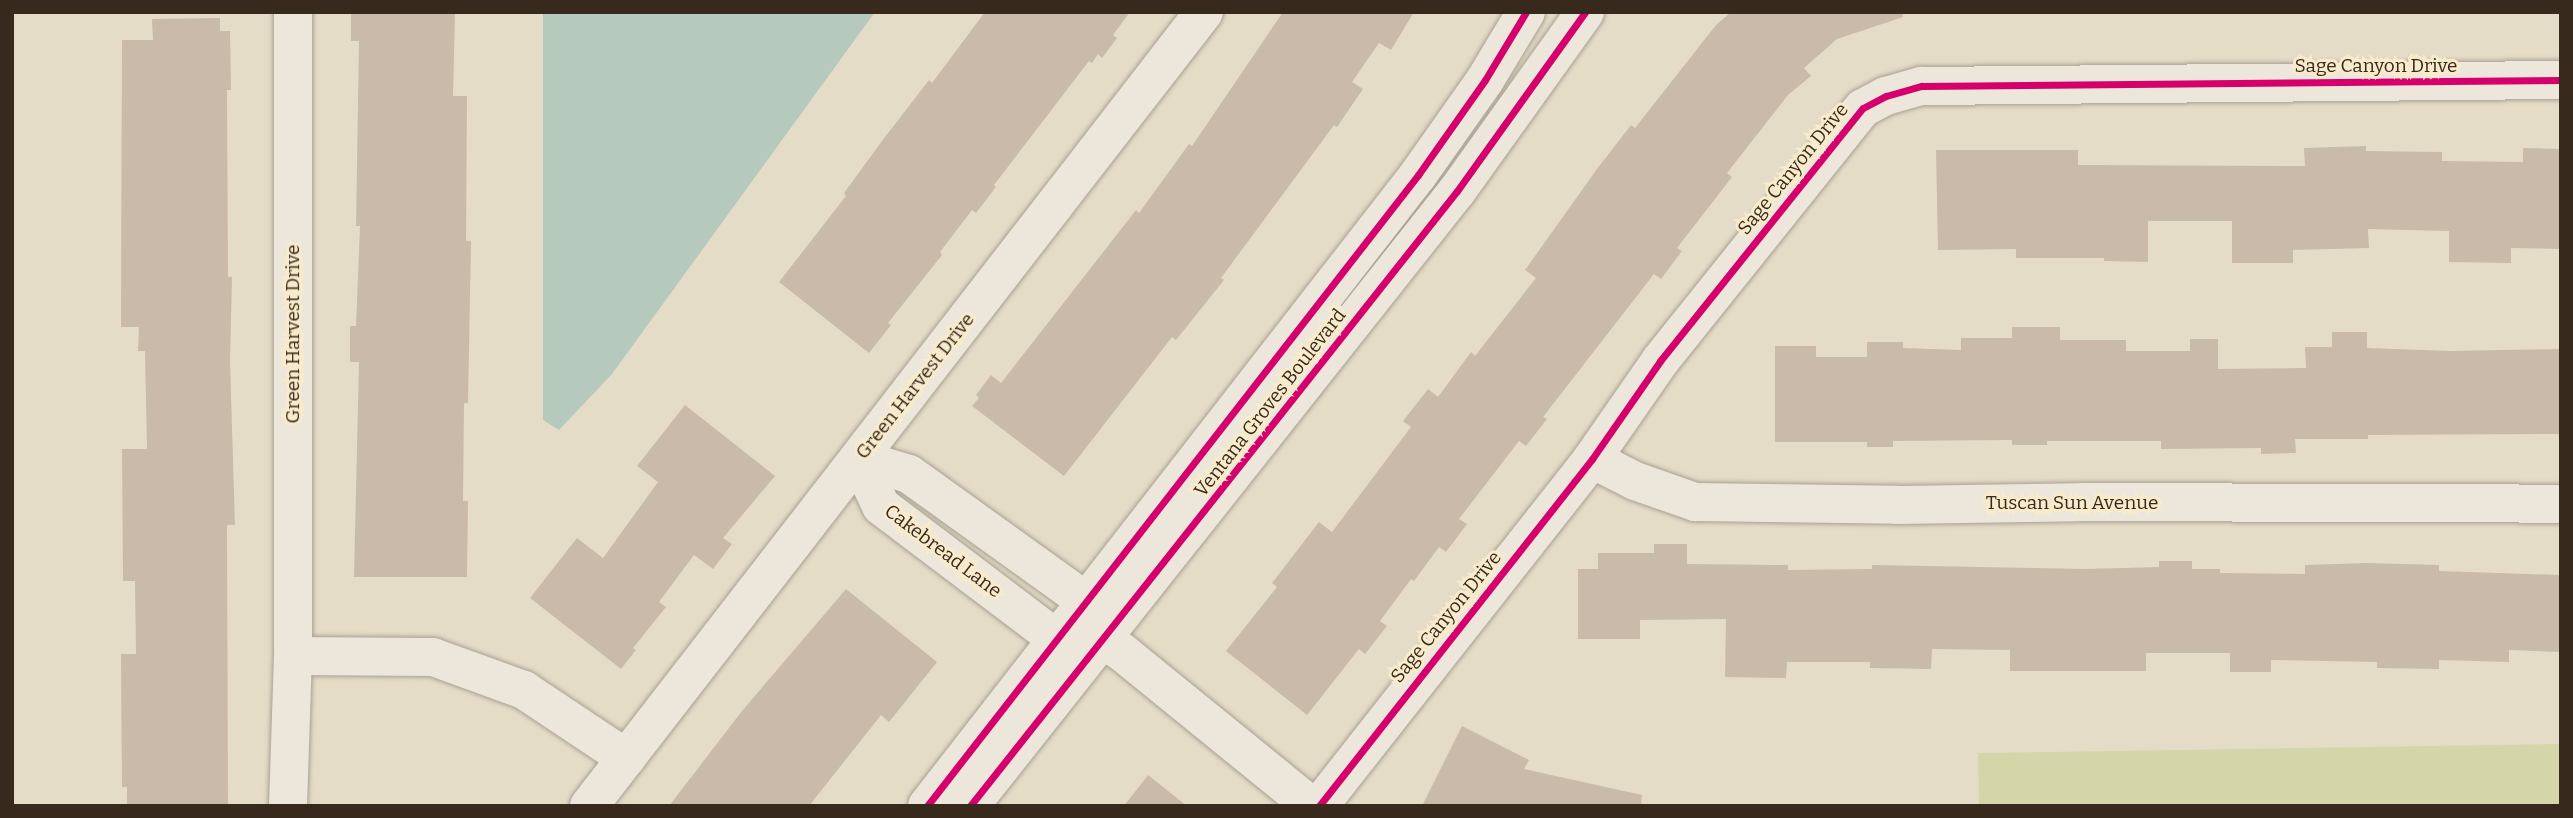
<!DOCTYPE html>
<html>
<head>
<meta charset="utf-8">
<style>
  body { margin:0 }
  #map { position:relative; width:2573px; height:818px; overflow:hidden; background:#e5dcc8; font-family:Bitter,serif }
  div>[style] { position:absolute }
  .green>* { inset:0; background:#d4d5a9 }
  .water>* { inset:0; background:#b5c9bd }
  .building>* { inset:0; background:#c9baa9 }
  .roads { filter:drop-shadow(0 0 2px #a9a192) drop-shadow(0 0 2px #a9a192) }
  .minor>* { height:38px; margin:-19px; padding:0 19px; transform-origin:19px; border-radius:19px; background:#ece6db }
  .cycleway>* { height:7px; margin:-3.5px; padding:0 3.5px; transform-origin:3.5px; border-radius:3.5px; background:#d6006c }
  span { translate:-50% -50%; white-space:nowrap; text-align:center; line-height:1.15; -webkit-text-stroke:6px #f8ebcc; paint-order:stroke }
  .street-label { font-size:19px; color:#37291b }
  .frame { position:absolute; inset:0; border:14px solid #37291b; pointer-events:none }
</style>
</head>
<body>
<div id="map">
  <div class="green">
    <div style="clip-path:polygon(2561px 744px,2561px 806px,1979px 806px,1978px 753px)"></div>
  </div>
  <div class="water">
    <div style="clip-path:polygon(543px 12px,875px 12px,612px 374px,559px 430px,543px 420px)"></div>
  </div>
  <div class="building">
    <div style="clip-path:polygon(351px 12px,455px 12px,453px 96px,467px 96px,466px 241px,471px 241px,468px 403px,464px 403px,463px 501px,468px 501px,467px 577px,354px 577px,359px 362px,350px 362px,350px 326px,356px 326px,360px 226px,356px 226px,359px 41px,351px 41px)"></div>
    <div style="clip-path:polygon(985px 12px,1130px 12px,1113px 35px,1117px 38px,1102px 58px,1098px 54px,1092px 63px,1089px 61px,994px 185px,996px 187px,976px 213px,972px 210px,940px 252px,942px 255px,888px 323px,891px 325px,869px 353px,779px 282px,846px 196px,844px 193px,882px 141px,929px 80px,932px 83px)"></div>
    <div style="clip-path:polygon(1283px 12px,1414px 12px,1391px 50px,1379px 43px,1352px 82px,1363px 89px,1337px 127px,1334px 125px,1221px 278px,1224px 280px,1176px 340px,1172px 337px,1064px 476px,972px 406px,979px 398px,976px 395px,991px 375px,1001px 383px,1136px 210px,1139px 213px,1189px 144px,1192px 146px)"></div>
    <div style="clip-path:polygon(1731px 12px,1902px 12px,1903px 17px,1837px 39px,1804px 68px,1811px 76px,1788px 95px,1727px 173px,1732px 177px,1677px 248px,1682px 251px,1661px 279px,1654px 274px,1543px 417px,1547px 419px,1526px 446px,1519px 441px,1459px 519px,1467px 524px,1446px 552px,1439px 547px,1414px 581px,1411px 579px,1380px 621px,1387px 626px,1365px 654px,1359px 649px,1307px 715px,1226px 651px,1277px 587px,1272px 583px,1319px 522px,1332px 532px,1411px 427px,1403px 421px,1428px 389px,1438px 397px,1471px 352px,1475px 356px,1536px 278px,1525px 270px,1597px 169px,1631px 125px,1635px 128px,1716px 25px)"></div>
    <div style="clip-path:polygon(220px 18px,220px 31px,230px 31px,231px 90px,227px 90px,228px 277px,232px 277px,230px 361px,235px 525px,227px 525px,228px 806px,127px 806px,127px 787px,122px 787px,121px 654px,136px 654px,135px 581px,123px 581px,122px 449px,147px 449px,145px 351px,138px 351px,139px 327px,121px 327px,122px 40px,153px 40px,152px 19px)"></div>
    <div style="clip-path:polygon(2366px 146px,2366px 151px,2442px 152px,2442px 161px,2523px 162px,2523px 148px,2561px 149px,2561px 249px,2511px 248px,2511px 263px,2449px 262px,2449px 231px,2368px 229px,2369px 248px,2293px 250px,2293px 263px,2232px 263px,2232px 221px,2148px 221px,2148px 262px,2104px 261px,2104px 258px,2016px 258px,2016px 249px,1938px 250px,1936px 150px,2078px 150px,2078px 165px,2305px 166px,2304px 148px)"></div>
    <div style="clip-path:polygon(2012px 327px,2060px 327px,2060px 340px,2126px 340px,2126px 351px,2190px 351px,2190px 339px,2218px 339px,2218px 369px,2306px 368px,2305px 347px,2332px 347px,2332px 332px,2367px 332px,2367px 348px,2451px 351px,2561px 349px,2561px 434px,2368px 435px,2368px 439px,2295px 439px,2296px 453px,2261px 454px,2261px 448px,2161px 449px,2161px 441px,2047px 441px,2047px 445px,2012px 445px,2012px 440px,1893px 441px,1893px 447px,1867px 447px,1867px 442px,1775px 442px,1775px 346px,1816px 346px,1816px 357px,1867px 357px,1867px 342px,1903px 342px,1903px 348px,1961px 350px,1961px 338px,2012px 338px)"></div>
    <div style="clip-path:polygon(685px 405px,775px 476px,723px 538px,732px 544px,713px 569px,694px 555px,659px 602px,666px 607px,633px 648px,636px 650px,621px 669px,530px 598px,577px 538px,603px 558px,658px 482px,637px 466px)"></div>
    <div style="clip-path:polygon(1654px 544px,1687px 544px,1687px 564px,1788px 565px,1788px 570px,1872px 569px,1872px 565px,2086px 569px,2159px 567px,2159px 561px,2192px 561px,2192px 569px,2220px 569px,2220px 573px,2305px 574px,2305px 565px,2367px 563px,2439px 565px,2439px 571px,2561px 575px,2561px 652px,2509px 650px,2509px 662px,2439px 660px,2439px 669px,2377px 668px,2377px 662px,2271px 660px,2271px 672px,2230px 672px,2230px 653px,2146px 653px,2146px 671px,2010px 671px,2010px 650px,1932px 649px,1931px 669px,1870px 668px,1870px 662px,1787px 662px,1786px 678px,1725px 677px,1726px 619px,1640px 620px,1640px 639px,1578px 639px,1578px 569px,1598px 569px,1598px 553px,1654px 553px)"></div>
    <div style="clip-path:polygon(846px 589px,937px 662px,889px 722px,881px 715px,809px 806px,669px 806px,742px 711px)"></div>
    <div style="clip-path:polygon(1462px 726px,1529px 760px,1524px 769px,1642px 795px,1641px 806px,1422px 806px)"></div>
    <div style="clip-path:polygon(1148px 775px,1187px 806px,1124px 806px)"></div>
  </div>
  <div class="roads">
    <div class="minor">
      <div style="left:859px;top:459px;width:52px;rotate:64.9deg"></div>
      <div style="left:881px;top:506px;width:221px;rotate:37.1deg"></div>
      <div style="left:1057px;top:639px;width:44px"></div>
      <div style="left:1101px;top:639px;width:26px;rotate:32deg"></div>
      <div style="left:1123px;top:653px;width:242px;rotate:39.1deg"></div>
      <div style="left:859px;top:459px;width:52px;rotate:16.7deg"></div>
      <div style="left:909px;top:474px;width:219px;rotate:35.7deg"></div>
      <div style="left:1087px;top:602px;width:24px;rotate:68deg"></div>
      <div style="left:1592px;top:459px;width:48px;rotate:27.1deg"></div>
      <div style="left:1635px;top:481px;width:64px;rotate:19.3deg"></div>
      <div style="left:1695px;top:502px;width:203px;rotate:0.8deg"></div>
      <div style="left:1898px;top:505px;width:187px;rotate:-0.9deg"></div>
      <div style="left:2085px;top:502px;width:476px;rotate:0.2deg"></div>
      <div style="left:293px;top:656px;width:140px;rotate:0.4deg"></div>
      <div style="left:433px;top:657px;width:97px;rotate:19.9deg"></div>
      <div style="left:524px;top:690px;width:123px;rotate:33.7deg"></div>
      <div style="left:288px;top:806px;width:150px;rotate:-88.1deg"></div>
      <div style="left:293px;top:656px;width:644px;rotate:-90deg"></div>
      <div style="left:589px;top:806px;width:1004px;rotate:-52.24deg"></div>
      <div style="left:927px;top:806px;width:800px;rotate:-52.11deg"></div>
      <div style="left:1418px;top:175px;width:116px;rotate:-54.8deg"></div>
      <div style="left:1485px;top:80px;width:79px;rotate:-58.9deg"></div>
      <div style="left:970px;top:806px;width:784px;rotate:-51.63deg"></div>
      <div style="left:1457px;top:191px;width:220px;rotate:-54.4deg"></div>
      <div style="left:1319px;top:806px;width:442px;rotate:-51.8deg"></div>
      <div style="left:1592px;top:459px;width:119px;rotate:-55.2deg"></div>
      <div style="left:1660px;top:361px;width:324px;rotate:-51.3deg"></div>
      <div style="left:1863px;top:108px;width:26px;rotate:-28deg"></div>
      <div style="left:1886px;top:96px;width:37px;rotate:-16deg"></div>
      <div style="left:1922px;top:86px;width:639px;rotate:-0.54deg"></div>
    </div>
  </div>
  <div class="cycleway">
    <div style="left:927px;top:806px;width:800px;rotate:-52.11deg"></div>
    <div style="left:1418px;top:175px;width:116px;rotate:-54.8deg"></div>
    <div style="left:1485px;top:80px;width:79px;rotate:-58.9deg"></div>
    <div style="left:970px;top:806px;width:784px;rotate:-51.63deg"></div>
    <div style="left:1457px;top:191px;width:220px;rotate:-54.4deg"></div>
    <div style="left:1319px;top:806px;width:442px;rotate:-51.8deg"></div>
    <div style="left:1592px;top:459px;width:119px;rotate:-55.2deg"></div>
    <div style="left:1660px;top:361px;width:324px;rotate:-51.3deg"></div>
    <div style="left:1863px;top:108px;width:26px;rotate:-28deg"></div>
    <div style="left:1886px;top:96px;width:37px;rotate:-16deg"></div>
    <div style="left:1922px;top:86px;width:639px;rotate:-0.54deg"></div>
  </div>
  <div class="street-label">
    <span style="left:2376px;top:66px">Sage Canyon Drive</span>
    <span style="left:1793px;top:169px;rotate:-51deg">Sage Canyon Drive</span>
    <span style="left:293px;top:334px;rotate:-90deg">Green Harvest Drive</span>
    <span style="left:915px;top:386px;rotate:-52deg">Green Harvest Drive</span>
    <span style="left:1270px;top:403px;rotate:-52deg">Ventana Groves Boulevard</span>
    <span style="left:2072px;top:503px">Tuscan Sun Avenue</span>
    <span style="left:943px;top:551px;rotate:37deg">Cakebread Lane</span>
    <span style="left:1446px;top:617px;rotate:-51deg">Sage Canyon Drive</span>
  </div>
  <div class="frame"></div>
</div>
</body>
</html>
